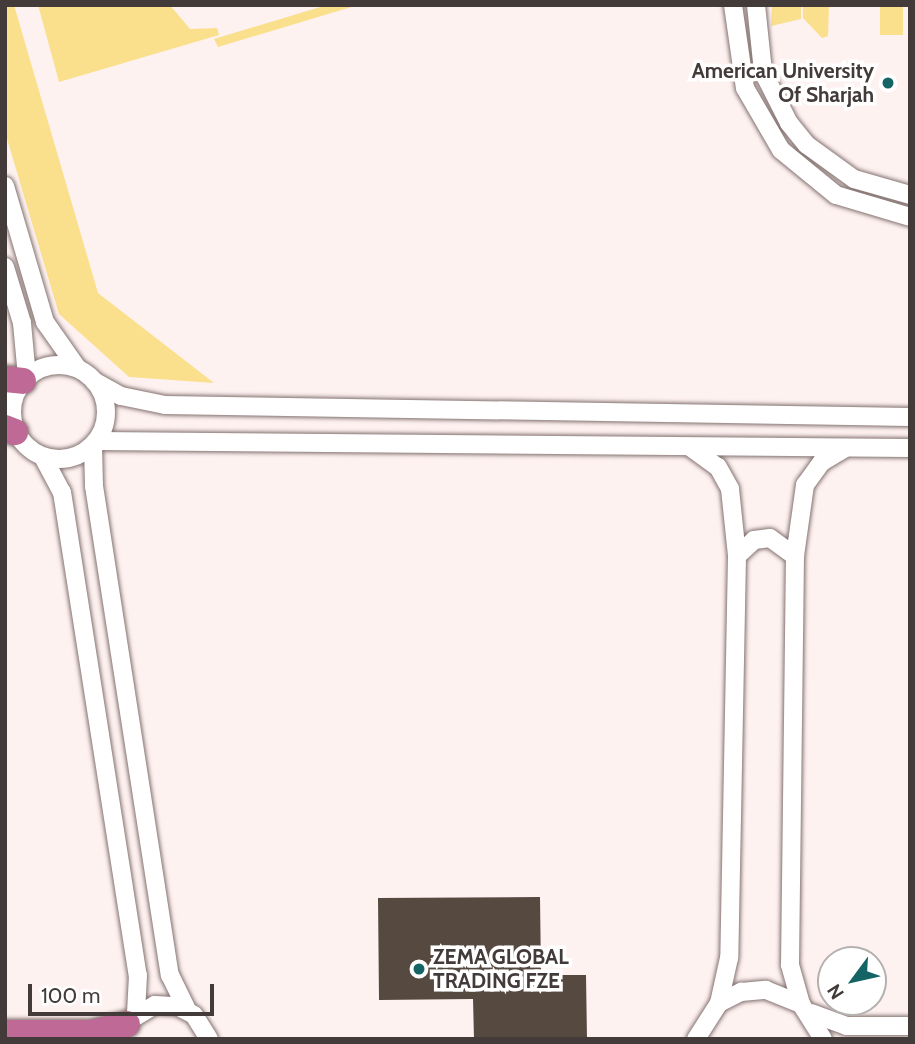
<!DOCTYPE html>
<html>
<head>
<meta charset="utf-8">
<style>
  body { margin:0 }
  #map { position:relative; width:915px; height:1044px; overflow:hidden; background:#fef2f1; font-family:Cabin,sans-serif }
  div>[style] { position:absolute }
  .green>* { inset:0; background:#fadf8c; transform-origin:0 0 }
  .building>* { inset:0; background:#554940 }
  .roads { filter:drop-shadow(0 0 2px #837270) drop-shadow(0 0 2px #837270) }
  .minor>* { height:18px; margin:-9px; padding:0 9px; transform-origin:9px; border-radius:9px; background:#fff }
  .minor>.ring { margin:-9px; padding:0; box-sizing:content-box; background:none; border:18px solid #fff; border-radius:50% }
  .highway>* { height:26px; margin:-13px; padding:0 13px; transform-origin:13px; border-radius:13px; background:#be6996 }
  .dots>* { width:19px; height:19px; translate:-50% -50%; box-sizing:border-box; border:4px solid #fff; border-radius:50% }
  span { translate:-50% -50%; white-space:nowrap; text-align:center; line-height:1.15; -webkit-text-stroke:7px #fff; paint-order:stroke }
  .poi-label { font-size:21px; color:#433b3a; font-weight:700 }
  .right { translate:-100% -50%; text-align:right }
  .left { translate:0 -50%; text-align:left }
  .frame { position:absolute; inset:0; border:7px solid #433b3a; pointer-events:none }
  .north { position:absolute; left:817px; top:946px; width:70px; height:70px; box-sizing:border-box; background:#fff; border:2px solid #b4b1b0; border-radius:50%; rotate:237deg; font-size:19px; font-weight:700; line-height:28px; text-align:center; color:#433b3a }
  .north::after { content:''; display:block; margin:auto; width:24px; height:32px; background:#156465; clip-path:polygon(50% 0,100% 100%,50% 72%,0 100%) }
  .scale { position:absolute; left:28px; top:984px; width:186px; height:32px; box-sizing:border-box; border:4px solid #433b3a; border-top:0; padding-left:9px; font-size:21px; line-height:24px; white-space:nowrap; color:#433b3a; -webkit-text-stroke:5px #fff; paint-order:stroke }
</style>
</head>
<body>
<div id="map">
  <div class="green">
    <div style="clip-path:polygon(5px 5px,14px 5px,98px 293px,214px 383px,129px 377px,59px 314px,5px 132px)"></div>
    <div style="clip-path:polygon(38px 5px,170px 5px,190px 29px,217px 28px,219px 35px,59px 82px)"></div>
    <div style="clip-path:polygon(327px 5px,358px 5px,218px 47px,214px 39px)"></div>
    <div style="clip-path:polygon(772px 5px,801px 5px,801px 19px,771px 26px)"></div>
    <div style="clip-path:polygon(803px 5px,829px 5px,828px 36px,822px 38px,803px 18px)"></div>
    <div style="left:880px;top:5px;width:23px;height:30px"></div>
  </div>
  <div class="building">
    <div style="clip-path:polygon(540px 897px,541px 975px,586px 975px,587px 1039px,474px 1039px,473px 999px,379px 1000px,378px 898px)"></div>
  </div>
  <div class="roads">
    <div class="minor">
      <div style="left:733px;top:5px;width:84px;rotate:81.8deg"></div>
      <div style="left:745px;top:88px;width:72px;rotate:59.9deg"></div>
      <div style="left:781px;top:150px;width:71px;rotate:39.3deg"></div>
      <div style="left:836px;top:195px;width:77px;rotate:16.6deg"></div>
      <div style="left:756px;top:5px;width:67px;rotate:84deg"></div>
      <div style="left:763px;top:72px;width:57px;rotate:63deg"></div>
      <div style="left:789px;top:123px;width:28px;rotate:51deg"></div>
      <div style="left:807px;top:145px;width:58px;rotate:35.9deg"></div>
      <div style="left:854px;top:179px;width:58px;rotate:15.9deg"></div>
      <div style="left:5px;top:186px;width:142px;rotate:73.6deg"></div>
      <div style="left:45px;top:322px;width:57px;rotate:54.9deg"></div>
      <div style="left:5px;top:267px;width:59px;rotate:73.1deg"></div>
      <div style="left:22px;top:323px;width:54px;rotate:84.7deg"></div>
      <div class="ring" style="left:12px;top:365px;width:76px;height:76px"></div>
      <div style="left:94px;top:381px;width:31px;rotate:29deg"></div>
      <div style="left:121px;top:396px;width:45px;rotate:11.6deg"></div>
      <div style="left:165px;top:405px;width:745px;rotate:0.92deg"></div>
      <div style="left:97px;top:441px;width:813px;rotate:0.49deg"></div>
      <div style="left:93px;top:445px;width:41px;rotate:88.6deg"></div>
      <div style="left:94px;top:486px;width:495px;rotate:81.2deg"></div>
      <div style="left:170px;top:975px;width:39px;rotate:64deg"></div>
      <div style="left:690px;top:447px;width:34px;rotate:36deg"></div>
      <div style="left:718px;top:467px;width:25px;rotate:61deg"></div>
      <div style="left:730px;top:489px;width:67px;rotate:84deg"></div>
      <div style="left:737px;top:556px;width:402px;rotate:91.1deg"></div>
      <div style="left:729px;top:958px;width:46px;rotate:102.5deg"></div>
      <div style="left:43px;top:457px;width:40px;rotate:62deg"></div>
      <div style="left:62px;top:492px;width:489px;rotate:81.1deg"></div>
      <div style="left:138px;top:975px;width:39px;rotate:93deg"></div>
      <div style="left:737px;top:556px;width:23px;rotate:-43deg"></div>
      <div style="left:754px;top:540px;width:16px;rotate:-7deg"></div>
      <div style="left:770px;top:538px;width:31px;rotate:36deg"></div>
      <div style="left:801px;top:1004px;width:41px;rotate:-105.8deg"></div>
      <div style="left:790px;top:965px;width:409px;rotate:-89.3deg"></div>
      <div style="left:795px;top:556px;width:72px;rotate:-82deg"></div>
      <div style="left:805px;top:485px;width:29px;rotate:-54deg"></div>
      <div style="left:822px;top:462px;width:27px;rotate:-31deg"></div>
      <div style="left:811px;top:1013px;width:37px;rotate:20deg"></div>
      <div style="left:846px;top:1026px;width:64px"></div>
      <div style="left:130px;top:1020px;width:29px;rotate:-31deg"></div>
      <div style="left:155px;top:1005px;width:22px;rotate:3deg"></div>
      <div style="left:177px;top:1006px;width:19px;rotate:28deg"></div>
      <div style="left:194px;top:1015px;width:28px;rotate:58deg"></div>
      <div style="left:696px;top:1039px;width:43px;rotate:-57.4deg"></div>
      <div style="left:719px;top:1003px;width:25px;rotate:-27deg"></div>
      <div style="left:741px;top:992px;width:25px;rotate:-5deg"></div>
      <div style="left:766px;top:990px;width:38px;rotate:22deg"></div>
      <div style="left:801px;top:1004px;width:41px;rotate:57.8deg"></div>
    </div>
    <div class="highway">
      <div style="left:5px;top:379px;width:18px;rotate:6deg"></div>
      <div style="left:5px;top:428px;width:11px;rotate:22deg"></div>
      <div style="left:5px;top:1033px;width:86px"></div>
      <div style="left:91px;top:1033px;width:37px;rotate:-14deg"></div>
    </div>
  </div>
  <div class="dots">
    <div style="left:888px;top:83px;background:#156465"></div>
    <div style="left:419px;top:969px;background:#156465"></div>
  </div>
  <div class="poi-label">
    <span class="right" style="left:874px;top:83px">American University<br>Of Sharjah</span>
    <span class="left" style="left:433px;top:969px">ZEMA GLOBAL<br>TRADING FZE</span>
  </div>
  <div class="frame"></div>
  <div class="north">N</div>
  <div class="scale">100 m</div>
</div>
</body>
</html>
